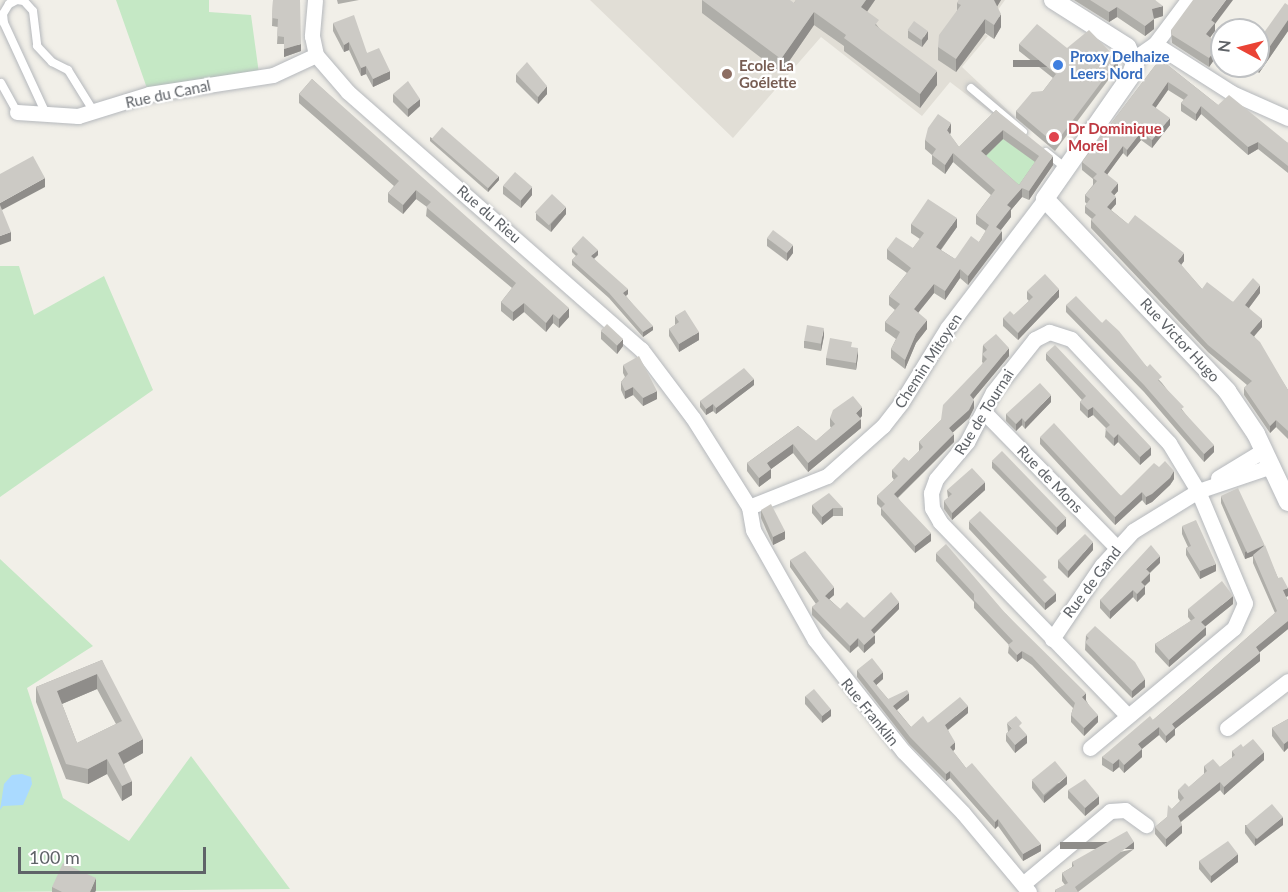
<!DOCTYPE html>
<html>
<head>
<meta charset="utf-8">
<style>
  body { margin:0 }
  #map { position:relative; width:1288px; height:892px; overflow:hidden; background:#f1efe8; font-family:Lato,sans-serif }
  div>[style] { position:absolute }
  .education>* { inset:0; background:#e1ded6 }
  .green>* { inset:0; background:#c5e8c5 }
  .water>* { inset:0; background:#aadaff }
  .roads { filter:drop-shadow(0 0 2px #b5b8bc) drop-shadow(0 0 2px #b5b8bc) }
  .service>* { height:8px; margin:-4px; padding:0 4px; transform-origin:4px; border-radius:4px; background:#fff }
  .minor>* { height:15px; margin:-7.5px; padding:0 7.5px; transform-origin:7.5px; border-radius:7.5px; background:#fff }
  .tertiary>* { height:18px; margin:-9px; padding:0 9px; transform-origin:9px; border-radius:9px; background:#fff }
  .wall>* { inset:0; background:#afaea9 }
  .shaded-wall>* { inset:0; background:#8f8d8a; transform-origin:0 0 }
  .building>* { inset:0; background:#cccac5; transform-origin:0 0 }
  .dots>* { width:16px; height:16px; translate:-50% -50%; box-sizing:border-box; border:3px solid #fff; border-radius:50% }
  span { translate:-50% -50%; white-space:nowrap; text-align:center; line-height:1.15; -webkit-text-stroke:4.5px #fff; paint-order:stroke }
  .shop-label { font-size:15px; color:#366cbe; font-weight:700 }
  .left { translate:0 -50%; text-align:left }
  .education-label { font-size:15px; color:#785e54; font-weight:700 }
  .street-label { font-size:15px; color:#5f6368 }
  .health-label { font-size:15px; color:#be3a42; font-weight:700 }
  .north { position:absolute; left:1210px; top:18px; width:60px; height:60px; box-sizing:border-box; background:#fff; border:2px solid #bfc1c3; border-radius:50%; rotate:277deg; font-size:16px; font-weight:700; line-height:24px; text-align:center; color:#5f6368 }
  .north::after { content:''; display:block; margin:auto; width:21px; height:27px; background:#ea4335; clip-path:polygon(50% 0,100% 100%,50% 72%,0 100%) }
  .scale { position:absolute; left:18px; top:847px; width:188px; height:27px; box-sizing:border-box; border:3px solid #5f6368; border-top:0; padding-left:8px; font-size:18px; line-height:21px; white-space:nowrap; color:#5f6368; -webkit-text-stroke:4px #fff; paint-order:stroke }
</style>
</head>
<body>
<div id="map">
  <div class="education">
    <div style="clip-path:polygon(590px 0,1005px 0,982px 32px,988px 36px,962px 67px,1015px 117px,1008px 126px,950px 82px,922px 116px,821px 37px,733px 138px)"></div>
  </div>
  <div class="green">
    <div style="clip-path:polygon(116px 0,209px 0,209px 12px,251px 15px,260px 81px,149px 94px)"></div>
    <div style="clip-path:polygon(1002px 138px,1039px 164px,1020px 192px,982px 159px)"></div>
    <div style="clip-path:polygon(0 266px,19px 266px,34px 315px,104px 276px,153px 390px,0 497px)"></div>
    <div style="clip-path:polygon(0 559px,93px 646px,27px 688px,63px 798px,129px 841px,191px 756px,290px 889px,0 892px)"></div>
  </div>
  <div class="water">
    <div style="clip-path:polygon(22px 774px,31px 777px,32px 784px,23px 805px,3px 806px,0 810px,4px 784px,12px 775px)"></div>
  </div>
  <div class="roads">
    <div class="service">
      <div style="left:17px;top:0;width:7px;rotate:8deg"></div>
      <div style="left:24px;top:1px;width:13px;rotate:48deg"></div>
      <div style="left:33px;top:11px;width:35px;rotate:83deg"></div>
      <div style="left:37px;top:46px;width:22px;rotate:47deg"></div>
      <div style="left:52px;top:62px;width:18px;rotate:27deg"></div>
      <div style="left:68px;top:70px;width:49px;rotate:58.2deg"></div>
      <div style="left:17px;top:0;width:9px;rotate:153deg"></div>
      <div style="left:9px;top:4px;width:12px;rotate:121deg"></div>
      <div style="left:3px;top:14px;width:9px;rotate:84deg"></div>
      <div style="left:4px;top:23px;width:100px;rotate:65.2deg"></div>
      <div style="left:1px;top:83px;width:33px;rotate:61deg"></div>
      <div style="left:971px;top:88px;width:68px;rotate:40.2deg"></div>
      <div style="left:1046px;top:152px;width:26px;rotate:39deg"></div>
    </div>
    <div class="minor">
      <div style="left:315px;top:0;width:36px;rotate:95deg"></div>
      <div style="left:312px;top:36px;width:19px;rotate:78deg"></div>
      <div style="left:316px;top:55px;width:49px;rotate:49.1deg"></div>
      <div style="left:348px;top:92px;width:390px;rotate:41.3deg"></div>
      <div style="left:641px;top:349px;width:86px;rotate:53deg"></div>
      <div style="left:693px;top:418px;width:105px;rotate:57.8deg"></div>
      <div style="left:749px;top:507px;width:23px;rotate:80deg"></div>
      <div style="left:753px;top:530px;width:126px;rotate:60.6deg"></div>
      <div style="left:815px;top:640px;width:142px;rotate:51.6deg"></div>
      <div style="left:903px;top:751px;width:86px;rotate:45.9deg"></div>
      <div style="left:963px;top:813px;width:103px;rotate:50.1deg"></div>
      <div style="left:1155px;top:44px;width:91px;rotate:32.5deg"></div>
      <div style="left:1232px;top:93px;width:61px;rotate:24.1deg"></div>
      <div style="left:1135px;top:58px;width:24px;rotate:-35deg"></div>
      <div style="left:1155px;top:44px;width:55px;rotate:-53.1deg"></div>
      <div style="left:17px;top:112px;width:61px;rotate:3.8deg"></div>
      <div style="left:78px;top:116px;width:74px;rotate:-17.2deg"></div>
      <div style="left:149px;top:94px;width:125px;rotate:-8.7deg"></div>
      <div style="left:273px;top:75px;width:47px;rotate:-24.9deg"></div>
      <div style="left:984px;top:412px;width:189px;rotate:45.6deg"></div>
      <div style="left:1218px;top:478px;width:54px;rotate:-31.3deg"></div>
      <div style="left:749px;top:507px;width:84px;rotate:-21.7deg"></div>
      <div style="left:827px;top:476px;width:75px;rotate:-41.8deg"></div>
      <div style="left:883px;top:426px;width:29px;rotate:-52deg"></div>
      <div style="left:901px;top:403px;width:89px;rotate:-58.3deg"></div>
      <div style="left:948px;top:327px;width:161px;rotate:-52.8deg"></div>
      <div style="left:1052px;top:639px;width:89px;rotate:-56deg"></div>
      <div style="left:1102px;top:565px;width:46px;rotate:-47.6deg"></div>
      <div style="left:1133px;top:531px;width:76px;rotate:-31.6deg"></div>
      <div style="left:1198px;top:491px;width:78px;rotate:-18.7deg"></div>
      <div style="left:1227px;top:728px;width:77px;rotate:-37.6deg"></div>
      <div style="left:1090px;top:748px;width:187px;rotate:-39.8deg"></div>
      <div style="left:1234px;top:628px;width:27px;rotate:-66deg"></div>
      <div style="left:1245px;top:603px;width:121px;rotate:-112.8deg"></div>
      <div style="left:1198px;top:491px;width:56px;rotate:-121.1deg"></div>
      <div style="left:1169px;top:443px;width:143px;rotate:-133.3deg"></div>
      <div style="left:1071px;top:339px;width:23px;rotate:-162deg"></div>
      <div style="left:1049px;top:332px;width:16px;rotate:153deg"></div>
      <div style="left:1035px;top:339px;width:68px;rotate:128.4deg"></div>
      <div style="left:993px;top:392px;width:56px;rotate:117.5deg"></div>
      <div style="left:967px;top:442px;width:48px;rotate:130deg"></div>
      <div style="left:936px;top:479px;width:15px;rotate:110deg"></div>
      <div style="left:931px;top:493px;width:15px;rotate:86deg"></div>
      <div style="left:932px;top:508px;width:16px;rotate:60deg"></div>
      <div style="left:940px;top:522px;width:270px;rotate:45.9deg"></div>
      <div style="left:1024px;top:883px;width:112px;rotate:-39.9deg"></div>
      <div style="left:1110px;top:811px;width:15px;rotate:-4deg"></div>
      <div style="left:1125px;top:810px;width:26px;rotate:36deg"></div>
    </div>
    <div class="tertiary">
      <div style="left:1053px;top:0;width:88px;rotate:32.4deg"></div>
      <div style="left:1127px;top:47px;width:18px;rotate:63deg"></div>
      <div style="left:1135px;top:63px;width:15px;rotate:110deg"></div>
      <div style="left:1130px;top:77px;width:149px;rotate:124.9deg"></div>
      <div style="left:1045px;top:199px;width:265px;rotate:46.5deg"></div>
      <div style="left:1227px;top:391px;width:52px;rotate:56deg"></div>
      <div style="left:1256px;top:434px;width:75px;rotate:64.8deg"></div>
    </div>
  </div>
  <div class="wall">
    <div style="clip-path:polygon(273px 0,301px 51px,284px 57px,284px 44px,277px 44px,278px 27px,272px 26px)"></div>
    <div style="clip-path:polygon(337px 0,359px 0,338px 4px)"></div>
    <div style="clip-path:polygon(702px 0,794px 3px,796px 0,875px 0,867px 12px,879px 28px,937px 85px,920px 108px,844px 51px,844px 46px,814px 25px,781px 73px,702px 13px)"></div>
    <div style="clip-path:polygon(959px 0,1001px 0,997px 6px,1001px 27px,994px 39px,985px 33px,956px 72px,938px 60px,938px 47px,957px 11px,957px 3px)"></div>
    <div style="clip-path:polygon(1074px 0,1155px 0,1163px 16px,1154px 19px,1154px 29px,1145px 36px,1117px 17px,1109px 22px)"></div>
    <div style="clip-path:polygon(1288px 5px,1288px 31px,1259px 73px,1249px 66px,1258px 66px,1258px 41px)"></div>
    <div style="clip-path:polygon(333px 23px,367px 53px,390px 79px,373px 87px,366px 74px,361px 76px,349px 50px,344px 52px,333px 31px)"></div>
    <div style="clip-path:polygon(1215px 24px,1215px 31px,1210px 37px,1219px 53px,1209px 67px,1172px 43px,1171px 30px)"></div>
    <div style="clip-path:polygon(908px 30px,928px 39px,922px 47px,908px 38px)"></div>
    <div style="clip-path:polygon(1019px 44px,1067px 48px,1118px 67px,1055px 151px,1016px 118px,1016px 111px,1043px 91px,1053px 78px,1019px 51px)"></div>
    <div style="clip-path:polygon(1160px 59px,1218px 105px,1288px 143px,1288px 173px,1258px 149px,1248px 155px,1201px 114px,1196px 121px,1181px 111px,1181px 103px,1184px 100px,1168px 90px,1155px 108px,1170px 125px,1152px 148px,1141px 140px,1127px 157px,1123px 153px,1107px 174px,1118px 191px,1114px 195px,1116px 204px,1111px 210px,1128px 224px,1184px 261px,1181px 265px,1202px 289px,1233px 302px,1260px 293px,1249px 308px,1262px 327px,1254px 336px,1288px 390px,1288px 439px,1276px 427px,1270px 433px,1244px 395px,1244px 388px,1247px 385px,1208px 352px,1091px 228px,1091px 220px,1092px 219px,1085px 213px,1085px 206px,1087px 204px,1085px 202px,1085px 195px,1093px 185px,1093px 179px,1082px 170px,1082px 162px)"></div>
    <div style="clip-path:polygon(516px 74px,547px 94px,538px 104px,516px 82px)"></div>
    <div style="clip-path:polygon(312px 79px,569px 317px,559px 328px,553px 323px,546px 332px,524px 312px,513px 321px,501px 311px,501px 302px,512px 288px,426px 216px,427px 207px,416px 199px,403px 214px,388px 202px,388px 193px,394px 186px,299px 103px,299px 94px)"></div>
    <div style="clip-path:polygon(393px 94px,420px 106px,408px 117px,393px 102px)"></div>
    <div style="clip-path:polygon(evenodd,996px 110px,1053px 165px,1029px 200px,1022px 197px,1011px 210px,1011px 217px,1001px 230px,1002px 240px,968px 285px,960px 278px,945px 300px,934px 293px,918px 312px,927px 329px,916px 343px,905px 369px,891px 358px,891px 349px,896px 339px,885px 331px,885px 322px,895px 310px,889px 305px,889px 296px,907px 273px,887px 259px,887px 249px,913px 248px,920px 239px,911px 233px,911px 224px,957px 227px,941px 250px,955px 259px,979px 242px,986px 231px,976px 224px,976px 215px,991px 195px,953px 162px,945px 174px,932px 164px,932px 155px,925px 149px,925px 140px,951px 132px,950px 135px,959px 147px,996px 110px,1003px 139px,1035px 162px,1019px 185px,986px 156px,1003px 139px)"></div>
    <div style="clip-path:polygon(430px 137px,499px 180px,488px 192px,430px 141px)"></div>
    <div style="clip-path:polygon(503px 186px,532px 195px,521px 208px,503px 194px)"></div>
    <div style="clip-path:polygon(536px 213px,566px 214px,551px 232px,536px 220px)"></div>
    <div style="clip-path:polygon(767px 238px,793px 253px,787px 261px,767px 246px)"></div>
    <div style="clip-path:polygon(572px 248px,598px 255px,594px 259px,628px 294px,626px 296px,653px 330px,643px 337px,609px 298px,572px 265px,572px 260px,576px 256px,572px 252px)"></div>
    <div style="clip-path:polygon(1027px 291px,1059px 297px,1018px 340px,1003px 326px,1003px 318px,1014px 315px,1029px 301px,1027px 299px)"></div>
    <div style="clip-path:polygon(1066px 305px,1102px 323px,1147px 367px,1162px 383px,1214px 452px,1204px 462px,1144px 392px,1066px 312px)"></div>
    <div style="clip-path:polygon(675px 316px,699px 340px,679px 352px,669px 336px,669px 329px,675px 325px)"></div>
    <div style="clip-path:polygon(601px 331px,623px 346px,617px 354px,601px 339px)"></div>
    <div style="clip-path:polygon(824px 336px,821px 351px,804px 348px,804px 341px)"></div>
    <div style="clip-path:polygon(983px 345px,1009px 356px,973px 399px,974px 408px,969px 418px,952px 432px,954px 442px,898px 498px,931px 541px,915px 553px,881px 515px,881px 508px,877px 504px,877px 496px,894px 480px,892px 477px,892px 470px,909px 461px,919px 451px,919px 442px,941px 420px,983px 363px,982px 362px)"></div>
    <div style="clip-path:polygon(1046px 353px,1151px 455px,1140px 465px,1118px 442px,1114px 446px,1105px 437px,1106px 428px,1093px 415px,1088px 418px,1080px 410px,1080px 402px,1082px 400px,1046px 360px)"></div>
    <div style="clip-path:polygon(858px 356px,856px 370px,826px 365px,826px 358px)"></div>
    <div style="clip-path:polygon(623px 365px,657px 399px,643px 406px,633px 395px,625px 399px,621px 390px,621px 382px,625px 377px,623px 373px)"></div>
    <div style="clip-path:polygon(754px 385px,716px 414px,713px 411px,706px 415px,700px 407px,700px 401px)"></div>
    <div style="clip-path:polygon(1051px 402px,1025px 429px,1022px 425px,1016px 431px,1006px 421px,1006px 414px)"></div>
    <div style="clip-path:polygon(862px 416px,860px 418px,861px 428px,808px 472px,793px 453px,771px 469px,771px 478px,759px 487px,747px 471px,747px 463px,798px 426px,816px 441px,831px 428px,830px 426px,830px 418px)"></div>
    <div style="clip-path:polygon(1040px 437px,1121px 496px,1159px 467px,1174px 479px,1170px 485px,1152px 502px,1146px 505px,1142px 500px,1115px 525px,1040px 444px)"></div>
    <div style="clip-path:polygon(992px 461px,1066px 526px,1057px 535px,992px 468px)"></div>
    <div style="clip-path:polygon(947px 490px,985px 490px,952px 520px,944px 509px,944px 501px,948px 498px)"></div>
    <div style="clip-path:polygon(1221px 496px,1264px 547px,1278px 578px,1288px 596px,1286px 597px,1288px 601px,1288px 629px,1260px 652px,1260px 661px,1175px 729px,1175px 735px,1166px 743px,1159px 735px,1142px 749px,1142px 757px,1124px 773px,1119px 767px,1113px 772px,1102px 765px,1102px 757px,1153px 720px,1188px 690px,1275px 613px,1253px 563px,1253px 556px,1245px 559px,1221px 503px)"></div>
    <div style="clip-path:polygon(812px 505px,843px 508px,843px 516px,833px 516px,822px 525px,812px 513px)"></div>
    <div style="clip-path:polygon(761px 510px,785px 539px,773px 545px,761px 518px)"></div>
    <div style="clip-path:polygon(969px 521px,1056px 601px,1045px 610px,969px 529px)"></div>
    <div style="clip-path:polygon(1182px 526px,1216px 571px,1200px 579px,1186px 555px,1186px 548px,1188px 547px,1182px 534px)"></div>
    <div style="clip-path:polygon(1093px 550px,1068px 578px,1058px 568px,1058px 560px)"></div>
    <div style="clip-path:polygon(936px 553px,1006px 614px,1086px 700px,1098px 722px,1084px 736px,1071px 722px,1071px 715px,1073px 708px,1032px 665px,1022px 658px,1017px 662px,1008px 653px,1009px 645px,974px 608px,974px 602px,936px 561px)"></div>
    <div style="clip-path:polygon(790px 560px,834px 595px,829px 599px,840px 609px,864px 618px,899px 609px,874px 634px,875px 643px,864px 653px,858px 646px,850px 653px,812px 615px,812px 607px,816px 604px,790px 567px)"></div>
    <div style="clip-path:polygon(1160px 563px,1150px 573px,1150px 581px,1145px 586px,1145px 594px,1137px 602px,1133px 597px,1110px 619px,1100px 608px,1100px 600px)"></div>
    <div style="clip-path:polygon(1233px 604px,1205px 626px,1206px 635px,1169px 667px,1155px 652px,1155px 644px,1191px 621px,1188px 617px,1188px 609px)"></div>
    <div style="clip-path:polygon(1086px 635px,1145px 687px,1132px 698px,1085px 650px)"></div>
    <div style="clip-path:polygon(evenodd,102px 660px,143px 753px,124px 764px,132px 795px,122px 801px,107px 774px,88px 784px,66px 779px,36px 702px,36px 687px,102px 660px,97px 689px,116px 724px,77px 743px,62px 704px,97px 689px)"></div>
    <div style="clip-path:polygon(857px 670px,883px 679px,876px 685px,888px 699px,909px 700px,897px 710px,911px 727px,968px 713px,948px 730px,955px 749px,953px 751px,966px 768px,1041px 851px,1023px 861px,998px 826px,995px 829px,950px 778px,946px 781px,910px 745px,857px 677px)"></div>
    <div style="clip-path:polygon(805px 696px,831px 716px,822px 723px,805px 704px)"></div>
    <div style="clip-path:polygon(1288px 719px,1288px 748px,1284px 752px,1272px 736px,1272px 728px)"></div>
    <div style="clip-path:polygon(1007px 723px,1027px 743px,1015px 753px,1006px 741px,1006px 734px,1008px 732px)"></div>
    <div style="clip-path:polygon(1243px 747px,1264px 760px,1224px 795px,1220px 790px,1181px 822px,1182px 833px,1166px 847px,1155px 834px,1155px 827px,1167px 817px,1172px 809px,1180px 801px,1178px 798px,1178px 790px,1189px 787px,1204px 774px,1204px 766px,1220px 767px,1232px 758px,1232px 751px)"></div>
    <div style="clip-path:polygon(1032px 781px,1067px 784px,1044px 803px,1032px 788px)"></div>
    <div style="clip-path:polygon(1068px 790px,1099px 804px,1085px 816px,1068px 798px)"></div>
    <div style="clip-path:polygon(1245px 825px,1283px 825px,1255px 846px,1245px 833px)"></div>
    <div style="clip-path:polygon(1134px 849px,1078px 892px,1055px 892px,1055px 890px,1065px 885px,1062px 881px,1062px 873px,1072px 867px,1072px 862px)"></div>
    <div style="clip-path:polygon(1199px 861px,1238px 862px,1211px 883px,1199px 869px)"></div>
    <div style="clip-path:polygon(52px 887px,96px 890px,95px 892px,52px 892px)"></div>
  </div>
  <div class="shaded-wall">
    <div style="clip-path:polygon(866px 0,875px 0,861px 20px,861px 7px)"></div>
    <div style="clip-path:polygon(994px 0,1001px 0,994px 12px)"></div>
    <div style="clip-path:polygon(1226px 0,1233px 0,1215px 24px,1215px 31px,1206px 43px,1206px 34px,1211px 20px)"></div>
    <div style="clip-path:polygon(1163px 6px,1163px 16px,1152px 19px,1152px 9px)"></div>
    <div style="clip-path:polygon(1117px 7px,1117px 17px,1109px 22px,1109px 12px)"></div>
    <div style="clip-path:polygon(814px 12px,814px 25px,781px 73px,781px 59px)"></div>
    <div style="clip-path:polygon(1001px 14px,1001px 27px,994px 39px,994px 25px)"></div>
    <div style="clip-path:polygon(985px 19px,985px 33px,956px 72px,956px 59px)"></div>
    <div style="clip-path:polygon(1154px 19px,1154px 29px,1145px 36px,1145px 26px)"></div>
    <div style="clip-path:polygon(1288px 20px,1288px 31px,1259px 73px,1259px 62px)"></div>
    <div style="clip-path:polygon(928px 31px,928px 39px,922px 47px,922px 40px)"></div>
    <div style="clip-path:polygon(349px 42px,349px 50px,344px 52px,344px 45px)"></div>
    <div style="clip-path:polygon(301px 44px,301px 51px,284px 57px,284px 49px)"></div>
    <div style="clip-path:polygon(1219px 45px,1219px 53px,1209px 67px,1209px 58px)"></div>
    <div style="left:1118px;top:60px;width:7px;height:105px;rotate:90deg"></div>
    <div style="clip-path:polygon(366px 66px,366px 74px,361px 76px,361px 68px)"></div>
    <div style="clip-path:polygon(390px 71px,390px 79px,373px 87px,373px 79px)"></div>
    <div style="clip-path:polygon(937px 71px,937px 85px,920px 108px,920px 94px)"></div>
    <div style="clip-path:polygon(1168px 82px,1168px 90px,1152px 113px,1152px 105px)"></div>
    <div style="clip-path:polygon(547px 86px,547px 94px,538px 104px,538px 97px)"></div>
    <div style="clip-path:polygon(420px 99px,420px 106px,408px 117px,408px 109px)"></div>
    <div style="clip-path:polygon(1201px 106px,1201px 114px,1196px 121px,1196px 114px)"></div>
    <div style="clip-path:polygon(1170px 118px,1170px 125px,1152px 148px,1152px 140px)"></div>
    <div style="clip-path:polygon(951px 123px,951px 132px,947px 139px,947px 130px)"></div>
    <div style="clip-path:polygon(1003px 130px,1003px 139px,981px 160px,981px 151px)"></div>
    <div style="clip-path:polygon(1141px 132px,1141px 140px,1127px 157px,1127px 150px)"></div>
    <div style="clip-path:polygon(1258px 142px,1258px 149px,1248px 155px,1248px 147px)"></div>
    <div style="clip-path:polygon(1123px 146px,1123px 153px,1104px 179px,1104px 172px)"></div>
    <div style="clip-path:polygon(953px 153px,953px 162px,945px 174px,945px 165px)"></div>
    <div style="clip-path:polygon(1053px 156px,1053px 165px,1029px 200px,1029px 191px)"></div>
    <div style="clip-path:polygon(499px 176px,499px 180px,488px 192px,488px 188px)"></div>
    <div style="clip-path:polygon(45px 178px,45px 187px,0 211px,0 203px)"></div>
    <div style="clip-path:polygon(1118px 183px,1118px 191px,1111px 199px,1111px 192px)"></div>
    <div style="clip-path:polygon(532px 187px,532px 195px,521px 208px,521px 200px)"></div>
    <div style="clip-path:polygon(1022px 188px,1022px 197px,1011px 210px,1011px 217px,996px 236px,996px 227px,1007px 205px)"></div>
    <div style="clip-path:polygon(416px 190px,416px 199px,403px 214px,403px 205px)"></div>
    <div style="clip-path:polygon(1116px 197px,1116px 204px,1107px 214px,1107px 207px)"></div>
    <div style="clip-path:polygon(566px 207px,566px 214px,551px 232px,551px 224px)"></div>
    <div style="clip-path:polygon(957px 218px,957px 227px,936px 256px,936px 247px)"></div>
    <div style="clip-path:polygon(1002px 231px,1002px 240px,968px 285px,968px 276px)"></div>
    <div style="clip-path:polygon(11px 232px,11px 241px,0 245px,0 236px)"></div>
    <div style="clip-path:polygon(793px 245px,793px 253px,787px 261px,787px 253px)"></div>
    <div style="clip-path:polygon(598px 250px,598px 255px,591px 261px,591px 256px)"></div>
    <div style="clip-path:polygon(1184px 253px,1184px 261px,1178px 269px,1178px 261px)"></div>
    <div style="clip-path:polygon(960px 269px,960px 278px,945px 300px,945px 291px)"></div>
    <div style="clip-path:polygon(934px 284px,934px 293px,914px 318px,914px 309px)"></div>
    <div style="clip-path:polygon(1260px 285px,1260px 293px,1245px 313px,1245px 305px)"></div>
    <div style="clip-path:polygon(628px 289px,628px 294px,623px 298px,623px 293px)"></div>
    <div style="clip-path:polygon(1059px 289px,1059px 297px,1018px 340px,1018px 333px)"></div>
    <div style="clip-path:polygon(524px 303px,524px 312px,513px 321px,513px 312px)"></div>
    <div style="clip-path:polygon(569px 308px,569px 317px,559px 328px,559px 319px)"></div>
    <div style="clip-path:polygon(553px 314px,553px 323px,546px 332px,546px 323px)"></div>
    <div style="clip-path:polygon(1262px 319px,1262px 327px,1250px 341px,1250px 333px)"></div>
    <div style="clip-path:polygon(927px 320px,927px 329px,916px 343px,905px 369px,905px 360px,916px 334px)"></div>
    <div style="clip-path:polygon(653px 326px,653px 330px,643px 337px,643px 332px)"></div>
    <div style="clip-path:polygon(824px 328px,824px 336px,821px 351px,821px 344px)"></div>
    <div style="clip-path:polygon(699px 332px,699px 340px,679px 352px,679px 344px)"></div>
    <div style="clip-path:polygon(623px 339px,623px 346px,617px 354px,617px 346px)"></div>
    <div style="clip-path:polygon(858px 348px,858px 356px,856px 370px,856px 363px)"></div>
    <div style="clip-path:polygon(1009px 348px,1009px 356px,970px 403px,970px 395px)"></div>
    <div style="clip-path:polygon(754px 379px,754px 385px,716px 414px,716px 408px)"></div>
    <div style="clip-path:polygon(633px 387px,633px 395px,625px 399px,625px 391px)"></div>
    <div style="clip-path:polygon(657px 391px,657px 399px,643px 406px,643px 398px)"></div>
    <div style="clip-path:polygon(1051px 395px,1051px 402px,1025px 429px,1025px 422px)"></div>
    <div style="clip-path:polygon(974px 400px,974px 408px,969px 418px,949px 436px,949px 428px)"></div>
    <div style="clip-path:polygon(713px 404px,713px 411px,706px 415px,706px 409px)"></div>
    <div style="clip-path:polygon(862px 407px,862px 416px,856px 422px,856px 413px)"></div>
    <div style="clip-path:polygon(1093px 407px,1093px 415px,1088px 418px,1088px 410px)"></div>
    <div style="clip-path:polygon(1022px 418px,1022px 425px,1016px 431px,1016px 424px)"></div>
    <div style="clip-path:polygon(861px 419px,861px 428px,808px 472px,808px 463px)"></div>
    <div style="clip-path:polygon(1276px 420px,1276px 427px,1270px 433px,1270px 426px)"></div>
    <div style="clip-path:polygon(954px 434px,954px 442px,894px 501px,894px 494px)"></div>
    <div style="clip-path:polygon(1118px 434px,1118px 442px,1114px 446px,1114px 438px)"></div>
    <div style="clip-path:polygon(793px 444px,793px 453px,767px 472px,767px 463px)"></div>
    <div style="clip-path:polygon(1214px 445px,1214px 452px,1204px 462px,1204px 454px)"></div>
    <div style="clip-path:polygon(1151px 447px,1151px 455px,1140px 465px,1140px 457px)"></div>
    <div style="clip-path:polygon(771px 469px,771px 478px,759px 487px,759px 478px)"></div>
    <div style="clip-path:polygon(1174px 471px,1174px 479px,1170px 485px,1152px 502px,1146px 505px,1146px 497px)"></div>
    <div style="clip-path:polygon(985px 482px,985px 490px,952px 520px,952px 513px)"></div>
    <div style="clip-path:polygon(1142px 492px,1142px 500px,1115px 525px,1115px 517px)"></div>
    <div style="clip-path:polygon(833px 508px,833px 516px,822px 525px,822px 517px)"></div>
    <div style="clip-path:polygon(1066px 518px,1066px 526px,1057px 535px,1057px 527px)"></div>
    <div style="clip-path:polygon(785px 531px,785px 539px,773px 545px,773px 537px)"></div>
    <div style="clip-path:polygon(931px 533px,931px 541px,915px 553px,915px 546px)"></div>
    <div style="clip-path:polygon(1093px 542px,1093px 550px,1068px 578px,1068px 571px)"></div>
    <div style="clip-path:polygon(1264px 545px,1264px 552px,1245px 559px,1245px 552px)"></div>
    <div style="clip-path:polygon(1160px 556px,1160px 563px,1146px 576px,1146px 569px)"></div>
    <div style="clip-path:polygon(1216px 564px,1216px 571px,1200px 579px,1200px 571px)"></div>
    <div style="clip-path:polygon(1150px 573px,1150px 581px,1141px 589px,1141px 582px)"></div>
    <div style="clip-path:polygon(1145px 586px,1145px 594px,1137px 602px,1137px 594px)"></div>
    <div style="clip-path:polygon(834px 587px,834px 595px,825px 603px,825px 596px)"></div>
    <div style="clip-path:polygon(1288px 588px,1288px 596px,1283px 598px,1283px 590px)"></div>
    <div style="clip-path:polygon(1133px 590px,1133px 597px,1110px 619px,1110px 611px)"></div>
    <div style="clip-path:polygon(1056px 593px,1056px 601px,1045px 610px,1045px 603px)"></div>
    <div style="clip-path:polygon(1233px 596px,1233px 604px,1201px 630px,1201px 622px)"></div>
    <div style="clip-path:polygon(899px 602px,899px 609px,871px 637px,871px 630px)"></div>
    <div style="clip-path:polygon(1288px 621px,1288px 629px,1256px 655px,1256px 647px)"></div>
    <div style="clip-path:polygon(1206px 627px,1206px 635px,1169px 667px,1169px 660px)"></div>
    <div style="clip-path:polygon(875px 635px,875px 643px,864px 653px,864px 645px)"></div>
    <div style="clip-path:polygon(858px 638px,858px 646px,850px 653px,850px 646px)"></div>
    <div style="clip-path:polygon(1022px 651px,1022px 658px,1017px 662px,1017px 655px)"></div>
    <div style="clip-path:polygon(1260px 653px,1260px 661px,1175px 729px,1175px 735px,1166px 743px,1166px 736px,1172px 724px)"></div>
    <div style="clip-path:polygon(883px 672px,883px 679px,873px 688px,873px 681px)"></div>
    <div style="clip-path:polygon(97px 674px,97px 689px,57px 706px,57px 691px)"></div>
    <div style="clip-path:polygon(1145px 679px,1145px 687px,1132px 698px,1132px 691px)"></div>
    <div style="clip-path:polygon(909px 693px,909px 700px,893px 713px,893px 706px)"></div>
    <div style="clip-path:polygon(1086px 693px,1086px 700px,1082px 704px,1082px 697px)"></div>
    <div style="clip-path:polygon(968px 706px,968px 713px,945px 732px,945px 725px)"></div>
    <div style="clip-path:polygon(831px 709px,831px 716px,822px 723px,822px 716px)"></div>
    <div style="clip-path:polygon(1098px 715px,1098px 722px,1084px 736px,1084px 728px)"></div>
    <div style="clip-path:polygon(1159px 727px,1159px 735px,1138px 752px,1138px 744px)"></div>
    <div style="clip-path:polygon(1027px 735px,1027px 743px,1015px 753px,1015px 745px)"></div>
    <div style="clip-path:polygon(143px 739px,143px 753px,118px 767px,118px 753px)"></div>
    <div style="clip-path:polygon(1288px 741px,1288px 748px,1284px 752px,1284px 744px)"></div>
    <div style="clip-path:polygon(955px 742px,955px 749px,950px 754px,950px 747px)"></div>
    <div style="clip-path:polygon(1142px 749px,1142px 757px,1124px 773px,1124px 765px)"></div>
    <div style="clip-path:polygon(1264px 752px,1264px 760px,1224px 795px,1224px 787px)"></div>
    <div style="clip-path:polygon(107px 759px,107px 774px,88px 784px,88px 769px)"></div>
    <div style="clip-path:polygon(1119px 759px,1119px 767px,1113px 772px,1113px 764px)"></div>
    <div style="clip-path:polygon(950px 771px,950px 778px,946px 781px,946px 774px)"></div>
    <div style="clip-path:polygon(1067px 776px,1067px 784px,1044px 803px,1044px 796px)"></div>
    <div style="clip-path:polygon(132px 781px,132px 795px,122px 801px,122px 786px)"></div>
    <div style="clip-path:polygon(1220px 782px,1220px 790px,1178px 824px,1178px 816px)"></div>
    <div style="clip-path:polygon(1099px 796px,1099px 804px,1085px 816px,1085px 808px)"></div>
    <div style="clip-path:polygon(1283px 817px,1283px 825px,1255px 846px,1255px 839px)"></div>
    <div style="clip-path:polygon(998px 819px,998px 826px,995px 829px,995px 822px)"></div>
    <div style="clip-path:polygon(1182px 825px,1182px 833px,1166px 847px,1166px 839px)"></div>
    <div style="left:1134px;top:842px;width:7px;height:74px;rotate:90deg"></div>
    <div style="clip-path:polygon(1041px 844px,1041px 851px,1023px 861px,1023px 854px)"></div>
    <div style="clip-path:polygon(1238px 854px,1238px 862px,1211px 883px,1211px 876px)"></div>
    <div style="clip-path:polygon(96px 878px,96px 890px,95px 892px,90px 892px)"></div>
  </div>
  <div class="building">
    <div style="clip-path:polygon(273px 0,300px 0,301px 44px,284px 49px,284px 37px,277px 36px,278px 19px,272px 18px)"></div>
    <div style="clip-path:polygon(702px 0,790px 0,794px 3px,796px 0,866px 0,861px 7px,879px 20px,875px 25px,937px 71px,920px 94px,844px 38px,846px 35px,814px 12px,781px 59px)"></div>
    <div style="clip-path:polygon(959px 0,994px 0,1001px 14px,994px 25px,985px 19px,956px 59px,938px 47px,939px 35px,961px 5px,957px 3px)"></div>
    <div style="clip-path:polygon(1090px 0,1155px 0,1163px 6px,1152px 9px,1154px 19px,1145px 26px,1117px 7px,1109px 12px)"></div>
    <div style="clip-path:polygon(1193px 0,1226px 0,1211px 20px,1215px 23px,1206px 34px,1219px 45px,1209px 58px,1172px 35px,1171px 30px)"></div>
    <div style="clip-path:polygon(1285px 3px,1288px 5px,1288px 20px,1259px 62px,1258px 41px)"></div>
    <div style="clip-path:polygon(354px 15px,367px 53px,379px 48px,390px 71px,373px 79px,366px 66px,361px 68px,349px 42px,344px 45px,333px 23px)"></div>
    <div style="left:914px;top:21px;width:17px;height:11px;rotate:36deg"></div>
    <div style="clip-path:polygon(1037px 24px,1067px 48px,1089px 30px,1118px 60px,1055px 144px,1016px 111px,1032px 92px,1043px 91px,1056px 74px,1019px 44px)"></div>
    <div style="clip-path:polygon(1160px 59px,1218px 105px,1229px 95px,1288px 143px,1288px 166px,1258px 142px,1248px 147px,1201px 106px,1196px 114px,1181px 103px,1188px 95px,1168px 82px,1152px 105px,1170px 118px,1152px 140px,1141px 132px,1127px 150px,1123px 146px,1104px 172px,1118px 183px,1111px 192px,1116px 197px,1107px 207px,1128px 224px,1135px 215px,1184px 253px,1178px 261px,1202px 289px,1207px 282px,1233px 302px,1253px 278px,1260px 285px,1245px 305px,1262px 319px,1250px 333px,1260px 342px,1288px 390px,1288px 431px,1276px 420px,1270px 426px,1244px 388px,1252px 381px,1208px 345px,1091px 220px,1096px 215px,1085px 206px,1090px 199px,1085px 195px,1097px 181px,1093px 178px,1097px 174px,1082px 162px)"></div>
    <div style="clip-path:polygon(527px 62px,547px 86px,538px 97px,516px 74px)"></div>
    <div style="clip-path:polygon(312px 79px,569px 308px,559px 319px,553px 314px,546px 323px,524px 303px,513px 312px,501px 302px,516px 283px,426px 207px,431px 202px,416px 190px,403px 205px,388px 193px,399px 181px,299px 94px)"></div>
    <div style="clip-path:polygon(408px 81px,420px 99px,408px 109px,393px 94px)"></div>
    <div style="clip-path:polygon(evenodd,996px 110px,1053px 156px,1029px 191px,1022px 188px,1007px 205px,1011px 208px,996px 227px,1002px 231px,968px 276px,960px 269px,945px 291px,934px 284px,914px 309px,927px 320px,916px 334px,905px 360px,891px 349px,900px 332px,885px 322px,900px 304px,889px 296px,911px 268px,887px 249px,896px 237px,913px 248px,924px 233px,911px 224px,928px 199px,957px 218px,936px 247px,955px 259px,971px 236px,979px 242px,989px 225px,976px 215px,995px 190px,953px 153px,945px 165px,932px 155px,936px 149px,925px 140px,928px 128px,938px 114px,951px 123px,947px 130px,959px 147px,996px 110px,1003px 130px,1039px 156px,1019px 185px,981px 151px,1003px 130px)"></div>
    <div style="left:442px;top:127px;width:75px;height:16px;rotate:41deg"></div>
    <div style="clip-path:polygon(33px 156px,45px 178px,0 203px,0 174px)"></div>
    <div style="left:515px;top:172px;width:23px;height:18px;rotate:41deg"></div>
    <div style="left:552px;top:194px;width:19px;height:25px;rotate:43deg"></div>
    <div style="clip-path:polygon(0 205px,11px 232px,0 236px)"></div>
    <div style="left:773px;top:230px;width:25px;height:10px;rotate:37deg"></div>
    <div style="clip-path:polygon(583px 236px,598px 250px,591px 256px,628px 289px,623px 293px,653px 326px,643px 332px,609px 293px,572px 260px,578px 254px,572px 248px)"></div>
    <div style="clip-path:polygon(1045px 274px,1059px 289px,1018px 333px,1003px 318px,1010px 311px,1014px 315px,1033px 297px,1027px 291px)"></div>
    <div style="clip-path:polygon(1076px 296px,1102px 323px,1106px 319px,1119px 331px,1147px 367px,1150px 364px,1162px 377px,1158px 380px,1184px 407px,1181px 409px,1214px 445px,1204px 454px,1144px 385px,1066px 305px)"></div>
    <div style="clip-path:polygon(685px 310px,699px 332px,679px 344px,669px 329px,679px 322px,675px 316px)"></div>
    <div style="left:607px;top:324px;width:22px;height:9px;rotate:43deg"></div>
    <div style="left:807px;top:325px;width:17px;height:16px;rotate:10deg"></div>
    <div style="clip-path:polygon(996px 334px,1009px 348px,970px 395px,974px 400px,969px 410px,949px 428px,954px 434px,894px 494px,931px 533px,915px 546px,881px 508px,885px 504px,877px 496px,898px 476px,892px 470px,904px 457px,909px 461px,923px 447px,919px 442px,941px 420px,943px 405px,987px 359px,982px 354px,987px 350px,983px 345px)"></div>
    <div style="clip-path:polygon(830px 338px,852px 342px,851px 347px,858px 348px,856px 363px,826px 358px)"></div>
    <div style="clip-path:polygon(1055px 345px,1151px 447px,1140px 457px,1118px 434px,1114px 438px,1105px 429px,1110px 425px,1093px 407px,1088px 410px,1080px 402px,1086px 396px,1046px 353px)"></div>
    <div style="clip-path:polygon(639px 356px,657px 391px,643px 398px,633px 387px,625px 391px,621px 382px,628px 374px,623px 365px)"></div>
    <div style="clip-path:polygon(744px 368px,754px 379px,716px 408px,713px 404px,706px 409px,700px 401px)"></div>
    <div style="clip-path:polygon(1040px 383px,1051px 395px,1025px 422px,1022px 418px,1016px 424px,1006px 414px)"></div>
    <div style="clip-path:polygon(853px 396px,862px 407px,856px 413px,861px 419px,808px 463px,793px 444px,767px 463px,771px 469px,759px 478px,747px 463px,798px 426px,816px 441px,835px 424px,830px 418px,833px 410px)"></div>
    <div style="clip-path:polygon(1054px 423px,1121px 496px,1154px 463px,1159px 467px,1165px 461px,1174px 471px,1170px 478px,1152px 494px,1146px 497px,1142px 492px,1115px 517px,1040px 437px)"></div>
    <div style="left:1002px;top:451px;width:93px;height:14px;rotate:46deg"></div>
    <div style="clip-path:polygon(972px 468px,985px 482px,952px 513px,944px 501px,952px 494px,947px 490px)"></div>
    <div style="left:1238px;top:488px;width:63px;height:19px;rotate:65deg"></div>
    <div style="clip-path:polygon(829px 493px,843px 508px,833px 508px,822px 517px,812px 505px)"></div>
    <div style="clip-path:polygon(771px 504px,785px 531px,773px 537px,761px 510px)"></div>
    <div style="clip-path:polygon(980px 511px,1047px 577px,1043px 580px,1056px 593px,1045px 603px,969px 521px)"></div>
    <div style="clip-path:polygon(1196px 520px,1216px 564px,1200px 571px,1186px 548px,1191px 546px,1182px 526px)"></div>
    <div style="clip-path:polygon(1085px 534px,1093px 542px,1068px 571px,1058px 560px)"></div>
    <div style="clip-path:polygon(946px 544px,1006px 614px,1086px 693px,1082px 697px,1098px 715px,1084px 728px,1071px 715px,1075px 703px,1032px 657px,1022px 651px,1017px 655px,1008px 645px,1013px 641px,974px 600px,974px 594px,936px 553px)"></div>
    <div style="clip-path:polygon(1151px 545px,1160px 556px,1146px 569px,1150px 573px,1141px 582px,1145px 586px,1137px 594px,1133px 590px,1110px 611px,1100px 600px)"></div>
    <div style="clip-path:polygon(1265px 545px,1278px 578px,1282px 577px,1288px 588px,1283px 590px,1288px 601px,1288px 621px,1256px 647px,1260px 653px,1172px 724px,1175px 728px,1166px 736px,1159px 727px,1138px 744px,1142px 749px,1124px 765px,1119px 759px,1113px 764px,1102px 757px,1150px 716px,1153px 720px,1188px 690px,1277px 611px,1253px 555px)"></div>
    <div style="clip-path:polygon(805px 551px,834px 587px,825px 596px,840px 609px,847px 602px,864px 618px,891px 592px,899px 602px,871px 630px,875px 635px,864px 645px,858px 638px,850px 646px,812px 607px,819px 601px,790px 560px)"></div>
    <div style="clip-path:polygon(1222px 581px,1233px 596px,1201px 622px,1206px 627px,1169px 660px,1155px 644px,1195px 618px,1188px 609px)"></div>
    <div style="clip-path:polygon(1095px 626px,1135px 662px,1145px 679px,1132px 691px,1085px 642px,1089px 638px,1086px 635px)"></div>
    <div style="clip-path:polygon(872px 658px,883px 672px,873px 681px,888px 699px,907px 690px,909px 693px,893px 706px,911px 727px,923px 716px,928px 723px,960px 697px,968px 706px,945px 725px,955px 742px,950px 747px,966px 768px,972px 763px,1041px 844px,1023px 854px,998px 819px,995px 822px,950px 771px,946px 774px,910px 737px,857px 670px)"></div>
    <div style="clip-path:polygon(evenodd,102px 660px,143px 739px,118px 753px,132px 781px,122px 786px,107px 759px,88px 769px,66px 764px,36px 687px,102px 660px,97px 674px,122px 721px,77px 743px,57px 691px,97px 674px)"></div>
    <div style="left:814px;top:689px;width:26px;height:11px;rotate:50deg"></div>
    <div style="clip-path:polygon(1016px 716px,1022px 723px,1019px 726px,1027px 735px,1015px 745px,1006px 734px,1012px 728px,1007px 723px)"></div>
    <div style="clip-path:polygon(1288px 719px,1288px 741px,1284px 744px,1272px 728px)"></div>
    <div style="clip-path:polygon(1253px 739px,1264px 752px,1224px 787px,1220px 782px,1178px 816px,1182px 825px,1166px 839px,1155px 827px,1167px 817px,1168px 805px,1172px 809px,1184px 798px,1178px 790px,1185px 783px,1189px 787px,1207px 771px,1204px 766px,1213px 759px,1220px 767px,1235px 755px,1232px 751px,1241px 744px,1243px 747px)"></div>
    <div style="left:1055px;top:761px;width:19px;height:30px;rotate:51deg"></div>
    <div style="clip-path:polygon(1085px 779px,1099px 796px,1085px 808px,1068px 790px)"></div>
    <div style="left:1272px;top:804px;width:17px;height:34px;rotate:50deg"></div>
    <div style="clip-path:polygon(1127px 831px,1134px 842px,1075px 887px,1078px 892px,1056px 892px,1055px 890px,1068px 883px,1062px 873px,1074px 866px,1072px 862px)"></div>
    <div style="clip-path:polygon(1228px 841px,1238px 854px,1211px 876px,1199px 861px)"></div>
    <div style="clip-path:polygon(63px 863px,96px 878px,90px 892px,62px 892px,52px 887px)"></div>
  </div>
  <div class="dots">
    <div style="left:1058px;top:65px;background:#3f7fe0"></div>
    <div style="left:727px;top:74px;background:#8d6e63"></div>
    <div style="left:1054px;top:137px;background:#e0444e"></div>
  </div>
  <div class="shop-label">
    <span class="left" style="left:1070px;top:65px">Proxy Delhaize<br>Leers Nord</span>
  </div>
  <div class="education-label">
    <span class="left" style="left:739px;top:74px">Ecole La<br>Goélette</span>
  </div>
  <div class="street-label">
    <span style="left:168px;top:94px;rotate:-12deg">Rue du Canal</span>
    <span style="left:489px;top:214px;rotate:41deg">Rue du Rieu</span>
    <span style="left:1180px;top:340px;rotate:47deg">Rue Victor Hugo</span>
    <span style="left:928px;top:361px;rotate:-57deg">Chemin Mitoyen</span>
    <span style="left:984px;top:412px;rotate:-58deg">Rue de Tournai</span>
    <span style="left:1050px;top:479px;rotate:46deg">Rue de Mons</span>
    <span style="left:1092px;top:582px;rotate:-53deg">Rue de Gand</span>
    <span style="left:870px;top:712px;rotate:51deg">Rue Franklin</span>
  </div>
  <div class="health-label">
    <span class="left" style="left:1068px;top:137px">Dr Dominique<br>Morel</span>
  </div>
  <div class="north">N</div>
  <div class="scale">100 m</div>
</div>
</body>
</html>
